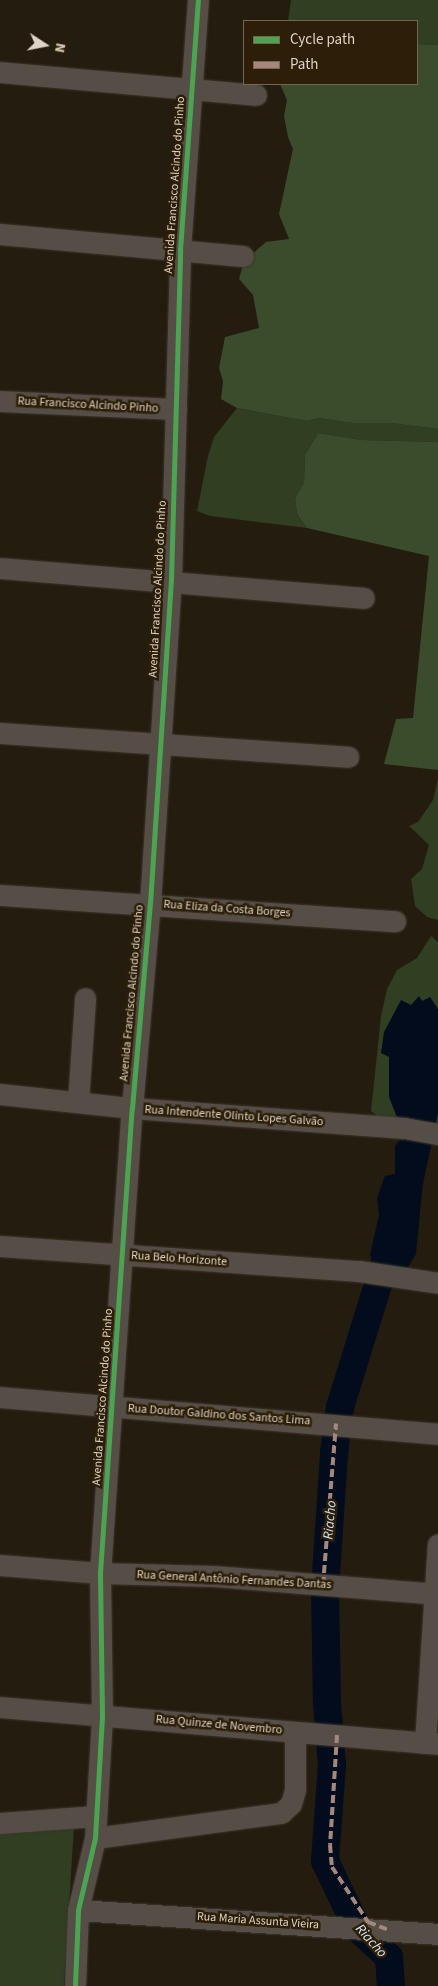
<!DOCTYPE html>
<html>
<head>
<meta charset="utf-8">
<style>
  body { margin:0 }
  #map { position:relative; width:438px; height:1986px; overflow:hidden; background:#241c0f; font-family:"Source Sans 3",sans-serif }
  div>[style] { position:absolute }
  .green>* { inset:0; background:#303e22 }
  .forest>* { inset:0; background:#3b4c2c }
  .water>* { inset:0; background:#030c1c }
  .river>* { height:28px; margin:-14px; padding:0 14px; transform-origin:14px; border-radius:14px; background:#030c1c }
  .roads { filter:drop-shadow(0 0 1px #3c352c) drop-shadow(0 0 1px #3c352c) }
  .minor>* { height:21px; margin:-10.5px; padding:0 10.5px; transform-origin:10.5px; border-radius:10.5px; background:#554e46 }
  .quiet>* { height:4px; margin-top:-2px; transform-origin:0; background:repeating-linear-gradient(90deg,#a5887d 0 8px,transparent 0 12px) }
  .cycleway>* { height:5px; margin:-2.5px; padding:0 2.5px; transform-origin:2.5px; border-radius:2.5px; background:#4ca352 }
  span { translate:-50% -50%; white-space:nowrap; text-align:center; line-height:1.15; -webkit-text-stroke:5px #2c1e07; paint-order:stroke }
  .street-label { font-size:12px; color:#ded4c7 }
  .water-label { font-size:14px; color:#d1e7fb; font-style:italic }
  .legend { position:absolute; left:243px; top:20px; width:175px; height:65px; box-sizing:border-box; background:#2c1e07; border:1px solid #736754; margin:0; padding:6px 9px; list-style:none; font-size:15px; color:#ded4c7 }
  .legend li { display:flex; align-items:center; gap:10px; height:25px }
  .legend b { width:25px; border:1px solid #736754 }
  .north { position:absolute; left:20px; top:20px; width:50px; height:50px; -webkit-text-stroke:4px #2c1e07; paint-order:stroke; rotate:101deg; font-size:14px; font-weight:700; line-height:20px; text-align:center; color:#ded4c7 }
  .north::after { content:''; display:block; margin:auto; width:18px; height:22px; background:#ded4c7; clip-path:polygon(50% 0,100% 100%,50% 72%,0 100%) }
</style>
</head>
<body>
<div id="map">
  <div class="green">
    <div style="clip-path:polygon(291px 0,438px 0,438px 45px,417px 44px,417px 21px,288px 21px)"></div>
    <div style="clip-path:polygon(237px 408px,307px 421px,319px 418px,353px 423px,391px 423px,438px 429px,438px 442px,362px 440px,318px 433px,305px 455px,304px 482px,295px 498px,297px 514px,307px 528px,210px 516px,197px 511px,208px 456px,214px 437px)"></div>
    <div style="clip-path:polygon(438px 778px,438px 920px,427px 917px,415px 906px,411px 879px,422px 869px,429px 845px,409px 826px,418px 822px,433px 800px)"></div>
    <div style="clip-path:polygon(431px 936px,438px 942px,438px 1126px,384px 1122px,371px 1111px,381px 1016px,387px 989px,397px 970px,417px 958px)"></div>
    <div style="clip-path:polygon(74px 1826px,64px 1986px,0 1986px,0 1834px)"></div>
  </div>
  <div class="forest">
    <div style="clip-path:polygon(417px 44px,438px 45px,438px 429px,391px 423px,353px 423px,319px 418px,307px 421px,237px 408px,221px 399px,223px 381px,219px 368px,225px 337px,259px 328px,253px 295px,239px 279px,244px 261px,266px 242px,289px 239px,279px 214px,293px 149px,288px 137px,284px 116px,287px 100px,280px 84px,417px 84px)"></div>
    <div style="clip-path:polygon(318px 433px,362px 440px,438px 442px,438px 770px,384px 764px,396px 719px,413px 718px,429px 556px,307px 528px,297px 514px,295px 498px,304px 482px,305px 455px)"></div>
  </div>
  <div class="water">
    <div style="clip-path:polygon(419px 996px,422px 1001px,430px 997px,438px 1009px,438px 1113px,415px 1120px,398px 1120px,389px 1097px,389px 1057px,381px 1053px,384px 1032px,401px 1000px,411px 1005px)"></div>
    <div style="clip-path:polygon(400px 1140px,421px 1146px,425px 1160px,416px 1254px,408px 1267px,389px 1268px,375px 1265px,370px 1255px,379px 1215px,377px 1198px,385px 1176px,395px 1174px,395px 1146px)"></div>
  </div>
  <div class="river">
    <div style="left:409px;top:1182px;width:138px;rotate:-77.9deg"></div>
    <div style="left:389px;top:1249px;width:165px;rotate:107.2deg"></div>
    <div style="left:340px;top:1407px;width:47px;rotate:97.3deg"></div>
    <div style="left:334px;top:1454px;width:136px;rotate:93.8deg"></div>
    <div style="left:325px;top:1590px;width:114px;rotate:89deg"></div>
    <div style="left:327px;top:1704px;width:61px;rotate:85.3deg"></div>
    <div style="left:332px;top:1765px;width:96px;rotate:94.2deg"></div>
    <div style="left:325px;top:1861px;width:74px;rotate:64.5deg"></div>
    <div style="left:357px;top:1928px;width:43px;rotate:42.2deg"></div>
    <div style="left:389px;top:1957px;width:29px;rotate:86deg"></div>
  </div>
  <div class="roads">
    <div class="minor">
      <div style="left:0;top:72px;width:257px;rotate:5.1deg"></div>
      <div style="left:0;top:234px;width:244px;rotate:5.2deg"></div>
      <div style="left:0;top:401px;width:176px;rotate:2.6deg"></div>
      <div style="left:0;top:568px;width:365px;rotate:4.7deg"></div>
      <div style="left:0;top:733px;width:349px;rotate:3.9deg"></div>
      <div style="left:0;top:895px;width:396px;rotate:3.8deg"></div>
      <div style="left:0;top:1094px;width:133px;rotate:6.1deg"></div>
      <div style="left:132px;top:1108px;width:273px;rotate:4.2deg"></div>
      <div style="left:404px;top:1128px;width:35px;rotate:10deg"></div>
      <div style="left:78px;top:1102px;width:104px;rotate:-86.1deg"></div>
      <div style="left:0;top:1246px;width:360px;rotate:4deg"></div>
      <div style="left:359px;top:1271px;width:80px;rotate:8.6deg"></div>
      <div style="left:0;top:1397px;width:440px;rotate:4.8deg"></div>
      <div style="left:0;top:1565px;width:100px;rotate:4.6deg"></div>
      <div style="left:100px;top:1573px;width:114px;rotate:1.5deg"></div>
      <div style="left:214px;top:1576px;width:225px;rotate:4.6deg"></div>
      <div style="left:0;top:1707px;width:440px;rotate:4.8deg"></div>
      <div style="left:425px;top:1743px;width:199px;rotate:-86.3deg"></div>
      <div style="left:0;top:1823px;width:96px;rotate:-4.2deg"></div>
      <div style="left:95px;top:1838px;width:188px;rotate:-7.7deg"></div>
      <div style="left:281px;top:1813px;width:13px;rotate:-42deg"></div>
      <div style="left:291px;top:1804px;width:15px;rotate:-74deg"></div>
      <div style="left:295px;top:1790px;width:58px;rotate:-90deg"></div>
      <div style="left:78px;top:1910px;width:361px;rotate:3.8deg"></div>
      <div style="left:75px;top:1986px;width:76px;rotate:-87.7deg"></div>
      <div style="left:78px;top:1910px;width:74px;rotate:-76.7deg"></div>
      <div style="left:95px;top:1838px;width:123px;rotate:-86.7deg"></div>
      <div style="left:102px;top:1715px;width:142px;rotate:-90.8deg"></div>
      <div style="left:100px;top:1573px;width:466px;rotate:-86.1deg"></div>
      <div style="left:132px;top:1108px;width:205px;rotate:-85deg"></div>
      <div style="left:150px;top:904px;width:325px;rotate:-86.3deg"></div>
      <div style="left:171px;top:580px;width:330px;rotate:-88.4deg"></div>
      <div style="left:180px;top:250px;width:251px;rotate:-85.9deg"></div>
    </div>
  </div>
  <div class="quiet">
    <div style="left:323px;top:1585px;width:162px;rotate:-85.4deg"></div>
    <div style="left:337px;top:1735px;width:110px;rotate:93.6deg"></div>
    <div style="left:330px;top:1845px;width:22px;rotate:85deg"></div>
    <div style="left:332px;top:1867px;width:66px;rotate:56.8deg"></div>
    <div style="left:368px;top:1922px;width:22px;rotate:21deg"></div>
  </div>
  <div class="cycleway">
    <div style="left:75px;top:1986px;width:76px;rotate:-87.7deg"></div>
    <div style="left:78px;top:1910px;width:74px;rotate:-76.7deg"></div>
    <div style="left:95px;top:1838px;width:123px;rotate:-86.7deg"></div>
    <div style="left:102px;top:1715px;width:142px;rotate:-90.8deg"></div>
    <div style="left:100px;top:1573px;width:466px;rotate:-86.1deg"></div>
    <div style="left:132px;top:1108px;width:205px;rotate:-85deg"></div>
    <div style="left:150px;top:904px;width:325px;rotate:-86.3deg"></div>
    <div style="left:171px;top:580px;width:330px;rotate:-88.4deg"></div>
    <div style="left:180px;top:250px;width:251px;rotate:-85.9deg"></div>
  </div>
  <div class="street-label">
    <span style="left:175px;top:185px;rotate:-86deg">Avenida Francisco Alcindo do Pinho</span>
    <span style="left:88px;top:405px;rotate:3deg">Rua Francisco Alcindo Pinho</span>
    <span style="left:158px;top:589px;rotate:-87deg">Avenida Francisco Alcindo do Pinho</span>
    <span style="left:227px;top:909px;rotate:4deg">Rua Eliza da Costa Borges</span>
    <span style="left:132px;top:993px;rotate:-85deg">Avenida Francisco Alcindo do Pinho</span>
    <span style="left:234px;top:1116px;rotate:4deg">Rua Intendente Olinto Lopes Galvão</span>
    <span style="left:179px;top:1259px;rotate:4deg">Rua Belo Horizonte</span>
    <span style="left:103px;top:1397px;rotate:-86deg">Avenida Francisco Alcindo do Pinho</span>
    <span style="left:219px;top:1415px;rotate:4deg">Rua Doutor Galdino dos Santos Lima</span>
    <span style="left:234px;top:1580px;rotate:3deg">Rua General Antônio Fernandes Dantas</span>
    <span style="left:219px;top:1725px;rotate:5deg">Rua Quinze de Novembro</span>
    <span style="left:258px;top:1921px;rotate:4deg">Rua Maria Assunta Vieira</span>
  </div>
  <div class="water-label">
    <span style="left:330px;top:1520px;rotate:-85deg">Riacho</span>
    <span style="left:371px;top:1941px;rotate:48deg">Riacho</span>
  </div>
  <ul class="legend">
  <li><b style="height:6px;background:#4ca352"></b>Cycle path</li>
  <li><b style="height:6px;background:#a5887d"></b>Path</li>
  </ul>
  <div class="north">N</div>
</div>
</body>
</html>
